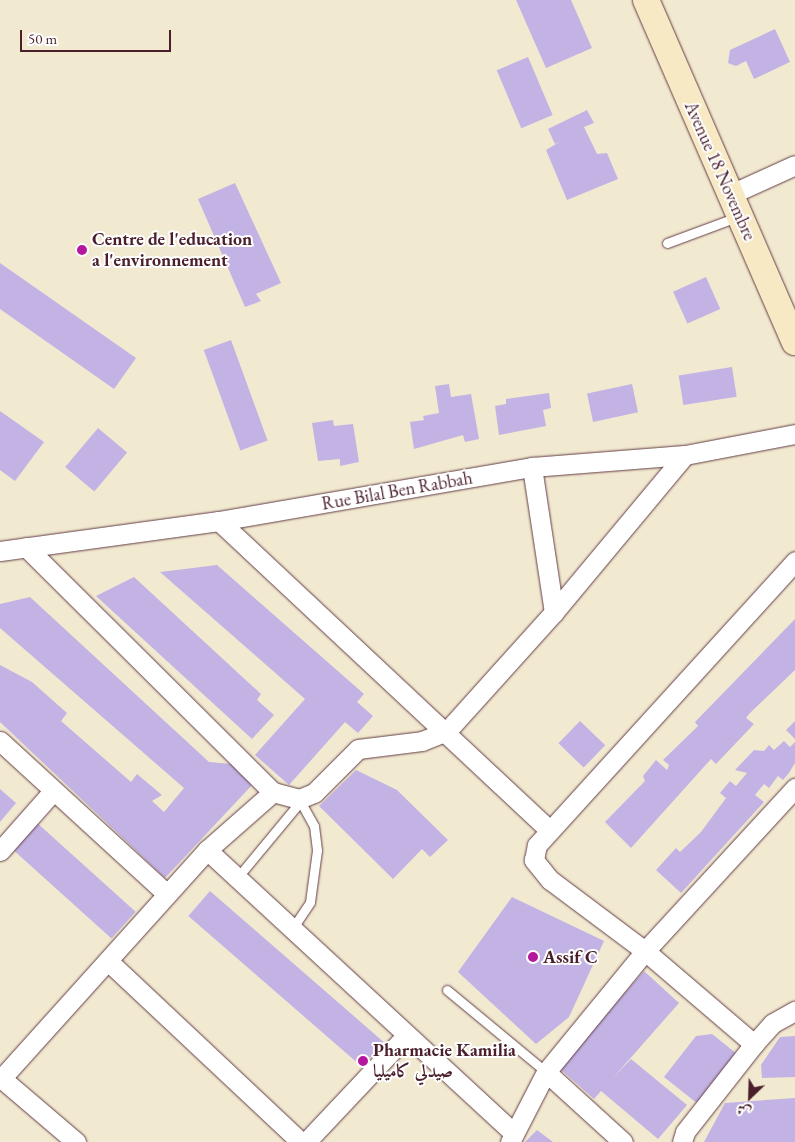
<!DOCTYPE html>
<html>
<head>
<meta charset="utf-8">
<style>
  body { margin:0 }
  #map { position:relative; width:795px; height:1142px; overflow:hidden; background:#f2e9d1; font-family:"EB Garamond",Amiri,serif }
  div>[style] { position:absolute }
  .building>* { inset:0; background:#c2b3e4; transform-origin:0 0 }
  .roads { filter:drop-shadow(0 0 1px #633d44) drop-shadow(0 0 1px #633d44) }
  .lane>* { height:9px; margin:-4.5px; padding:0 4.5px; transform-origin:4.5px; border-radius:4.5px; background:#fff }
  .street>* { height:19px; margin:-9.5px; padding:0 9.5px; transform-origin:9.5px; border-radius:9.5px; background:#fff }
  .secondary>* { height:26px; margin:-13px; padding:0 13px; transform-origin:13px; border-radius:13px; background:#f7e9c3 }
  .dots>* { width:14px; height:14px; translate:-50% -50%; box-sizing:border-box; border:2px solid #fff; border-radius:50% }
  span { translate:-50% -50%; white-space:nowrap; text-align:center; line-height:1.15; -webkit-text-stroke:4px #fff; paint-order:stroke }
  .street-label { font-size:18px; color:#4a1f2b }
  .poi-label { font-size:18px; color:#4a1f2b; font-weight:700 }
  .left { translate:0 -50%; text-align:left }
  .north { position:absolute; left:725px; top:1072px; width:50px; height:50px; -webkit-text-stroke:4px #fff; paint-order:stroke; rotate:204deg; font-size:14px; font-weight:700; line-height:20px; text-align:center; color:#4a1f2b }
  .north::after { content:''; display:block; margin:auto; width:18px; height:22px; background:#4a1f2b; clip-path:polygon(50% 0,100% 100%,50% 72%,0 100%) }
  .scale { position:absolute; left:20px; top:30px; width:151px; height:22px; box-sizing:border-box; border:2px solid #4a1f2b; border-top:0; padding-left:6px; font-size:15px; line-height:18px; white-space:nowrap; color:#4a1f2b; -webkit-text-stroke:4px #fff; paint-order:stroke }
</style>
</head>
<body>
<div id="map">
  <div class="building">
    <div style="clip-path:polygon(516px 0,571px 0,592px 48px,546px 68px)"></div>
    <div style="clip-path:polygon(775px 29px,790px 62px,754px 79px,746px 61px,736px 66px,728px 63px,730px 50px)"></div>
    <div style="left:528px;top:57px;width:63px;height:34px;rotate:67deg"></div>
    <div style="clip-path:polygon(587px 110px,594px 123px,584px 127px,597px 154px,607px 153px,618px 179px,567px 200px,546px 150px,561px 141px,555px 144px,548px 129px)"></div>
    <div style="clip-path:polygon(235px 183px,281px 283px,256px 294px,261px 301px,245px 307px,198px 199px)"></div>
    <div style="clip-path:polygon(0 263px,136px 358px,114px 389px,0 309px)"></div>
    <div style="left:706px;top:277px;width:35px;height:36px;rotate:66deg"></div>
    <div style="left:231px;top:340px;width:107px;height:29px;rotate:70deg"></div>
    <div style="left:732px;top:367px;width:30px;height:54px;rotate:81deg"></div>
    <div style="clip-path:polygon(449px 384px,451px 397px,471px 394px,479px 439px,465px 442px,463px 435px,414px 449px,410px 422px,424px 420px,423px 416px,439px 413px,435px 386px)"></div>
    <div style="left:632px;top:384px;width:29px;height:46px;rotate:78deg"></div>
    <div style="clip-path:polygon(549px 393px,551px 408px,543px 410px,546px 426px,499px 435px,495px 406px,506px 404px,506px 399px)"></div>
    <div style="clip-path:polygon(0 411px,44px 442px,15px 481px,0 470px)"></div>
    <div style="clip-path:polygon(333px 420px,334px 426px,353px 424px,359px 462px,340px 466px,340px 459px,318px 461px,312px 423px)"></div>
    <div style="left:98px;top:428px;width:38px;height:51px;rotate:40deg"></div>
    <div style="clip-path:polygon(217px 565px,364px 694px,357px 702px,373px 716px,358px 733px,345px 722px,289px 785px,255px 755px,305px 699px,160px 572px)"></div>
    <div style="clip-path:polygon(134px 577px,261px 694px,257px 700px,274px 715px,252px 739px,96px 596px)"></div>
    <div style="clip-path:polygon(30px 597px,209px 762px,232px 764px,253px 784px,165px 878px,0 722px,0 665px,32px 682px,67px 713px,61px 721px,131px 782px,137px 774px,162px 795px,152px 801px,164px 812px,184px 788px,0 628px,0 604px)"></div>
    <div style="clip-path:polygon(795px 619px,795px 670px,750px 713px,746px 718px,754px 724px,716px 764px,711px 759px,631px 848px,605px 822px,645px 781px,643px 776px,656px 760px,667px 770px,669px 765px,663px 760px,698px 726px,695px 722px)"></div>
    <div style="left:580px;top:721px;width:35px;height:31px;rotate:44deg"></div>
    <div style="clip-path:polygon(795px 721px,795px 739px,786px 730px)"></div>
    <div style="clip-path:polygon(784px 741px,790px 747px,795px 742px,795px 763px,789px 773px,783px 780px,778px 776px,769px 788px,764px 784px,755px 795px,764px 802px,681px 893px,656px 870px,676px 848px,680px 852px,701px 832px,726px 798px,720px 793px,730px 781px,736px 786px,747px 773px,735px 770px,754px 750px,764px 751px,769px 745px,774px 750px)"></div>
    <div style="clip-path:polygon(356px 770px,397px 790px,448px 840px,430px 857px,422px 849px,393px 879px,319px 806px)"></div>
    <div style="clip-path:polygon(0 789px,16px 803px,0 822px)"></div>
    <div style="left:36px;top:822px;width:134px;height:36px;rotate:42deg"></div>
    <div style="left:210px;top:891px;width:230px;height:33px;rotate:41deg"></div>
    <div style="clip-path:polygon(512px 897px,604px 941px,569px 1017px,536px 1044px,458px 972px)"></div>
    <div style="clip-path:polygon(644px 971px,679px 1003px,612px 1079px,631px 1059px,687px 1105px,658px 1139px,601px 1091px,594px 1099px,559px 1068px)"></div>
    <div style="clip-path:polygon(712px 1034px,737px 1054px,698px 1104px,664px 1077px,696px 1036px)"></div>
    <div style="clip-path:polygon(795px 1036px,795px 1077px,762px 1078px,761px 1065px,780px 1037px)"></div>
    <div style="clip-path:polygon(795px 1098px,795px 1142px,704px 1142px,725px 1103px)"></div>
    <div style="clip-path:polygon(537px 1130px,553px 1142px,525px 1142px)"></div>
  </div>
  <div class="roads">
    <div class="lane">
      <div style="left:667px;top:243px;width:75px;rotate:-20.4deg"></div>
      <div style="left:237px;top:878px;width:97px;rotate:-50.4deg"></div>
      <div style="left:292px;top:929px;width:32px;rotate:-56deg"></div>
      <div style="left:310px;top:902px;width:52px;rotate:-82.3deg"></div>
      <div style="left:317px;top:850px;width:24px;rotate:-97deg"></div>
      <div style="left:314px;top:826px;width:31px;rotate:-119deg"></div>
      <div style="left:447px;top:990px;width:129px;rotate:39.6deg"></div>
    </div>
    <div class="street">
      <div style="left:729px;top:195px;width:72px;rotate:-24.4deg"></div>
      <div style="left:532px;top:467px;width:147px;rotate:81.4deg"></div>
      <div style="left:219px;top:521px;width:453px;rotate:43.1deg"></div>
      <div style="left:26px;top:547px;width:348px;rotate:44.8deg"></div>
      <div style="left:273px;top:792px;width:27px;rotate:15deg"></div>
      <div style="left:299px;top:799px;width:16px;rotate:-22deg"></div>
      <div style="left:314px;top:793px;width:62px;rotate:-45deg"></div>
      <div style="left:358px;top:749px;width:64px;rotate:-7.1deg"></div>
      <div style="left:422px;top:741px;width:27px;rotate:-22deg"></div>
      <div style="left:447px;top:731px;width:160px;rotate:-48deg"></div>
      <div style="left:554px;top:612px;width:204px;rotate:-50.2deg"></div>
      <div style="left:0;top:551px;width:221px;rotate:-7.8deg"></div>
      <div style="left:219px;top:521px;width:318px;rotate:-9.8deg"></div>
      <div style="left:532px;top:467px;width:153px;rotate:-4.5deg"></div>
      <div style="left:685px;top:455px;width:112px;rotate:-10.8deg"></div>
      <div style="left:0;top:741px;width:226px;rotate:42.5deg"></div>
      <div style="left:207px;top:850px;width:418px;rotate:42.7deg"></div>
      <div style="left:0;top:851px;width:80px;rotate:-48.5deg"></div>
      <div style="left:108px;top:961px;width:265px;rotate:43.2deg"></div>
      <div style="left:754px;top:1044px;width:143px;rotate:-139.5deg"></div>
      <div style="left:645px;top:951px;width:119px;rotate:-143.2deg"></div>
      <div style="left:550px;top:880px;width:26px;rotate:-129deg"></div>
      <div style="left:534px;top:860px;width:15px;rotate:-79deg"></div>
      <div style="left:537px;top:845px;width:384px;rotate:-47.7deg"></div>
      <div style="left:546px;top:1072px;width:104px;rotate:42.3deg"></div>
      <div style="left:1px;top:1078px;width:99px;rotate:40.5deg"></div>
      <div style="left:0;top:1080px;width:309px;rotate:-48deg"></div>
      <div style="left:207px;top:850px;width:88px;rotate:-41.3deg"></div>
      <div style="left:306px;top:1142px;width:147px;rotate:-46.7deg"></div>
      <div style="left:510px;top:1142px;width:79px;rotate:-62.8deg"></div>
      <div style="left:546px;top:1072px;width:156px;rotate:-50.7deg"></div>
      <div style="left:645px;top:951px;width:222px;rotate:-47.4deg"></div>
      <div style="left:682px;top:1142px;width:10px;rotate:-73deg"></div>
      <div style="left:685px;top:1132px;width:112px;rotate:-51.9deg"></div>
      <div style="left:754px;top:1044px;width:28px;rotate:-48deg"></div>
      <div style="left:773px;top:1023px;width:25px;rotate:-29deg"></div>
    </div>
    <div class="secondary">
      <div style="left:646px;top:0;width:373px;rotate:66.5deg"></div>
    </div>
  </div>
  <div class="dots">
    <div style="left:82px;top:250px;background:#b5179e"></div>
    <div style="left:533px;top:957px;background:#b5179e"></div>
    <div style="left:363px;top:1061px;background:#b5179e"></div>
  </div>
  <div class="street-label">
    <span style="left:720px;top:171px;rotate:66deg">Avenue 18 Novembre</span>
    <span style="left:397px;top:491px;rotate:-10deg">Rue Bilal Ben Rabbah</span>
  </div>
  <div class="poi-label">
    <span class="left" style="left:92px;top:250px">Centre de l'education<br>a l'environnement</span>
    <span class="left" style="left:543px;top:957px">Assif C</span>
    <span class="left" style="left:373px;top:1061px">Pharmacie Kamilia<br>صيدلي كاميليا</span>
  </div>
  <div class="north">ش</div>
  <div class="scale">50 m</div>
</div>
</body>
</html>
